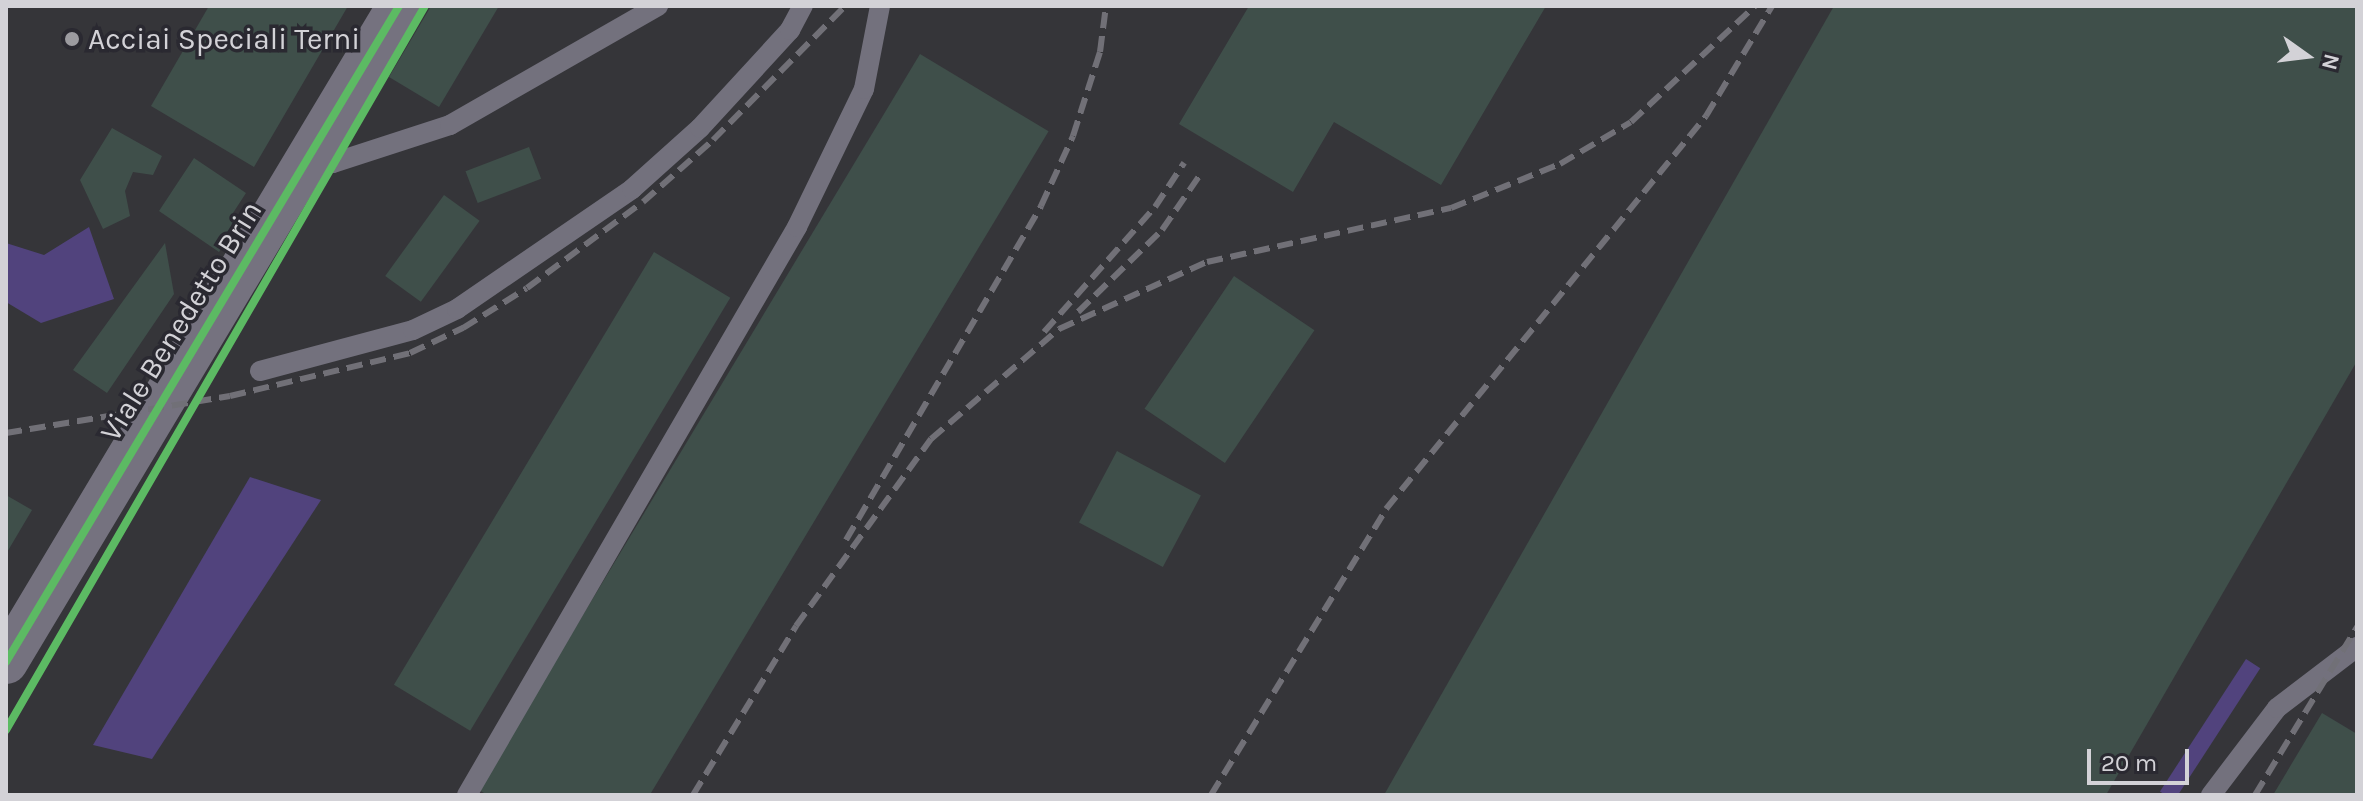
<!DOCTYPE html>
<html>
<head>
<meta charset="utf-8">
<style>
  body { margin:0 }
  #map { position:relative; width:2363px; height:801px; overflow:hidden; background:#353539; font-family:Karla,sans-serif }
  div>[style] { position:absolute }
  .green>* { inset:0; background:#51437d; transform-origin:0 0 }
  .building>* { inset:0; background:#3f4f4a; transform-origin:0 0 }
  .lane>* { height:20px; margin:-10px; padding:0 10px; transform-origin:10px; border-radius:10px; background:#73717d }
  .primary>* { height:44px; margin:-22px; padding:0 22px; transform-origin:22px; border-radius:22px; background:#75727f }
  .rail>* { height:6px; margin-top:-3px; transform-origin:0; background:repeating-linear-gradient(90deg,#717077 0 16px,transparent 0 24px) }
  .cycleway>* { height:8px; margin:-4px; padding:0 4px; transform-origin:4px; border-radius:4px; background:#5cba63 }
  .dots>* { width:22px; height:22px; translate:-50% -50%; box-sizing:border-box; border:4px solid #2a2931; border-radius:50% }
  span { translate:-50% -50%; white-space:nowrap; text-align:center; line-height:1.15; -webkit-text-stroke:7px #2a2931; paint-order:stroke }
  .poi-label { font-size:30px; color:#d3d2d7 }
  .left { translate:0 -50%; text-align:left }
  .street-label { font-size:30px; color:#d3d2d7 }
  .frame { position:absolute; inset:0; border:8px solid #d3d2d7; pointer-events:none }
  .north { position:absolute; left:2267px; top:16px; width:80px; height:80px; -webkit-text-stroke:6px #2a2931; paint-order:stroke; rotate:104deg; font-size:22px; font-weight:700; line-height:32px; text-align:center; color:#d3d2d7 }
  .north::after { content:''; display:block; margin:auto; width:28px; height:36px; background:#d3d2d7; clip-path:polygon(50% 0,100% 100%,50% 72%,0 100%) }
  .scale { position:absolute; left:2087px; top:749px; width:102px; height:36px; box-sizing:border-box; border:4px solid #d3d2d7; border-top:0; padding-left:10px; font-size:24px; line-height:28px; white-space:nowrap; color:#d3d2d7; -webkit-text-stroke:6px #2a2931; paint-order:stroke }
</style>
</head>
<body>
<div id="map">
  <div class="green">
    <div style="clip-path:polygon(89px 227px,114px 299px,41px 323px,6px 302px,6px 243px,44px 255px)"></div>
    <div style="clip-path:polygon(250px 477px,321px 500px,152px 759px,93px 745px)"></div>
    <div style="left:2246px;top:659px;width:17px;height:158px;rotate:33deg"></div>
  </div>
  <div class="building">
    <div style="clip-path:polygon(209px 6px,348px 6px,254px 167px,151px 106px)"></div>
    <div style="clip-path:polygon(431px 6px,499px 6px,439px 107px,389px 77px)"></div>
    <div style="clip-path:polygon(1249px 6px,1546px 6px,1441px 185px,1334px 122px,1293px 192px,1179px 124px)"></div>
    <div style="clip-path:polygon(1834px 6px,2357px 6px,2357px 361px,2106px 795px,1384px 795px)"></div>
    <div style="left:920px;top:54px;width:150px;height:858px;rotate:31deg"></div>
    <div style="clip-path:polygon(112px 128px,162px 156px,153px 175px,133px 172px,125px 191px,130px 216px,103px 229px,80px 180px)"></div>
    <div style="left:529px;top:147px;width:34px;height:68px;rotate:69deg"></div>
    <div style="clip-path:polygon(194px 158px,246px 193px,233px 213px,241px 219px,219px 252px,159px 211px)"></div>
    <div style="left:444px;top:195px;width:44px;height:100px;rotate:36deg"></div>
    <div style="clip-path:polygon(165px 243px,174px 294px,107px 393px,73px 370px)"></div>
    <div style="left:654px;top:252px;width:89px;height:505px;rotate:31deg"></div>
    <div style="left:1234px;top:276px;width:97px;height:160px;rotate:34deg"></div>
    <div style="left:1117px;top:451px;width:95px;height:81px;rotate:28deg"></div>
    <div style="clip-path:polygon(6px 495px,32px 510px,6px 554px)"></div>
    <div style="clip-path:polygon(2322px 713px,2357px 734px,2357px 795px,2273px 795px)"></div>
  </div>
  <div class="lane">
    <div style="left:313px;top:153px;width:22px;rotate:27deg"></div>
    <div style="left:333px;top:163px;width:123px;rotate:-18deg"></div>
    <div style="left:450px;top:125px;width:240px;rotate:-29.8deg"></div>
    <div style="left:260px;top:371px;width:158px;rotate:-15deg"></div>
    <div style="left:413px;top:330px;width:49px;rotate:-25.5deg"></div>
    <div style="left:457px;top:309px;width:212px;rotate:-34.4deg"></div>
    <div style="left:632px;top:189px;width:91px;rotate:-41.9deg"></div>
    <div style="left:700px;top:128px;width:133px;rotate:-47.4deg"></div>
    <div style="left:790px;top:30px;width:27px;rotate:-62deg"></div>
    <div style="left:467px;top:795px;width:657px;rotate:-59.84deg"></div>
    <div style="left:797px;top:227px;width:153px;rotate:-64.1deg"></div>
    <div style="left:864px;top:89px;width:85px;rotate:-79.1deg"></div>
    <div style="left:2211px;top:795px;width:109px;rotate:-52.8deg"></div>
    <div style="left:2277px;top:708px;width:101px;rotate:-37.3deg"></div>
  </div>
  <div class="primary">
    <div style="left:6px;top:662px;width:765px;rotate:-59.07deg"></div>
  </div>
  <div class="rail">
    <div style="left:1078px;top:312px;width:117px;rotate:-44.3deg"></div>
    <div style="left:1162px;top:230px;width:70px;rotate:-55.4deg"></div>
    <div style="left:1044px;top:332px;width:167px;rotate:-48.4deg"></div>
    <div style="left:1155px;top:207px;width:53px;rotate:-56.6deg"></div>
    <div style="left:6px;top:433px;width:227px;rotate:-9.4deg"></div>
    <div style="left:230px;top:396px;width:185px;rotate:-13.4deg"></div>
    <div style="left:410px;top:353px;width:59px;rotate:-25.3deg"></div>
    <div style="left:463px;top:328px;width:75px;rotate:-32deg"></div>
    <div style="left:527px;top:288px;width:144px;rotate:-36.6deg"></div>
    <div style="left:643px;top:202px;width:94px;rotate:-41.5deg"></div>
    <div style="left:713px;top:140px;width:188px;rotate:-45.4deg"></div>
    <div style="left:846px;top:540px;width:387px;rotate:-59.7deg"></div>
    <div style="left:1041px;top:206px;width:77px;rotate:-65.4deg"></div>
    <div style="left:1073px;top:136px;width:88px;rotate:-72.2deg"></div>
    <div style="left:1100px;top:52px;width:46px;rotate:-82.6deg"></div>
    <div style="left:693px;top:795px;width:198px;rotate:-58.6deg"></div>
    <div style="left:796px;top:626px;width:231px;rotate:-54.2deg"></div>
    <div style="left:931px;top:439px;width:169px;rotate:-40.7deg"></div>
    <div style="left:1059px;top:329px;width:162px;rotate:-24.4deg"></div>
    <div style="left:1207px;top:262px;width:250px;rotate:-12.5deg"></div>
    <div style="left:1451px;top:208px;width:118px;rotate:-22deg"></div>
    <div style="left:1560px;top:164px;width:82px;rotate:-30.6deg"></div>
    <div style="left:1631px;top:122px;width:170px;rotate:-43.1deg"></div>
    <div style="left:1211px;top:795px;width:335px;rotate:-58.5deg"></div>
    <div style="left:1386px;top:509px;width:507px;rotate:-50.85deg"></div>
    <div style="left:1706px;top:116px;width:128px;rotate:-59deg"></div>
    <div style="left:2255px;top:795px;width:197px;rotate:-58.7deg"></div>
  </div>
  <div class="cycleway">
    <div style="left:6px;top:662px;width:765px;rotate:-59.07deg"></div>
    <div style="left:6px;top:730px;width:837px;rotate:-59.94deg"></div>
  </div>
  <div class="dots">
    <div style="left:72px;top:39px;background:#9c9ba0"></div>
  </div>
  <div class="poi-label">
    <span class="left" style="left:88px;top:39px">Acciai Speciali Terni</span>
  </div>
  <div class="street-label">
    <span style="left:181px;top:321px;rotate:-58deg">Viale Benedetto Brin</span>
  </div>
  <div class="frame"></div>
  <div class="north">N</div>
  <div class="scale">20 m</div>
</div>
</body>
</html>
